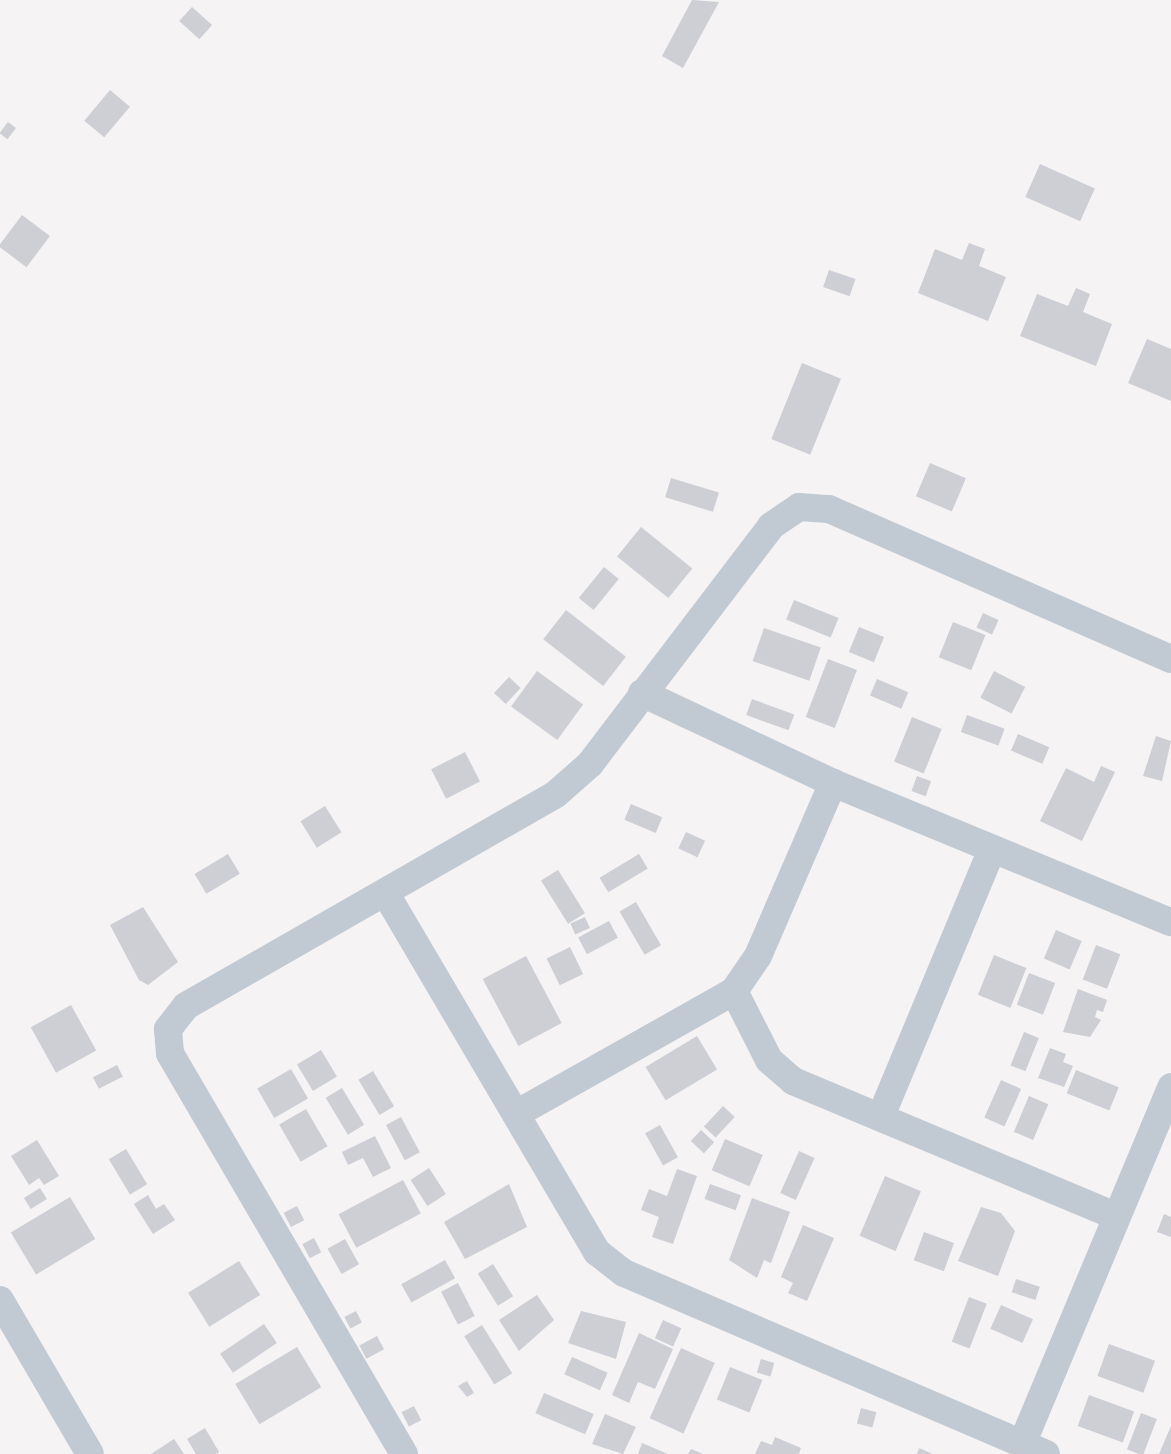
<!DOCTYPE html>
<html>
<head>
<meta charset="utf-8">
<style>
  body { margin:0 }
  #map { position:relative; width:1171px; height:1454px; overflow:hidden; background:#f5f3f3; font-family:Rubik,sans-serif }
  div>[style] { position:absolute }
  .building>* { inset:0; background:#cdcfd5; transform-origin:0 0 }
  .street>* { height:28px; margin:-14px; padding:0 14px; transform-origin:14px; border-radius:14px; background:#c1cad2 }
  span { translate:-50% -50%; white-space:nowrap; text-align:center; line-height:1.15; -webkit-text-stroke:4.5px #fff; paint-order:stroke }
</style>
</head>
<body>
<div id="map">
  <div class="building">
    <div style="clip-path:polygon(692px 0,719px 2px,683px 68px,662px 56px)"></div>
    <div style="left:192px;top:7px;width:27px;height:19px;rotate:42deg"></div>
    <div style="left:110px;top:90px;width:26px;height:40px;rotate:40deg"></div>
    <div style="left:8px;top:122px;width:10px;height:14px;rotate:37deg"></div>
    <div style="left:1040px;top:164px;width:60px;height:36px;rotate:24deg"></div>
    <div style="left:22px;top:215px;width:35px;height:39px;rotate:37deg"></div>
    <div style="clip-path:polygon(969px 243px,985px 249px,979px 266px,1006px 277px,988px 321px,918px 293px,935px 249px,962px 260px)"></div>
    <div style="left:829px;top:270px;width:28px;height:18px;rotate:19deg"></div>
    <div style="clip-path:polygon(1076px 288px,1090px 294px,1083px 312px,1112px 324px,1096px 366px,1020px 336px,1037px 294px,1068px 306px)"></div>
    <div style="clip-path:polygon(1147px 339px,1171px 349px,1171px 401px,1128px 383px)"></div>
    <div style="left:802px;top:363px;width:42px;height:82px;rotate:22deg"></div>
    <div style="left:930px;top:463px;width:39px;height:36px;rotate:23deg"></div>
    <div style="left:671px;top:478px;width:50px;height:20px;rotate:17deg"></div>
    <div style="left:641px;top:527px;width:66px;height:38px;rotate:39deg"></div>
    <div style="left:604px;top:567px;width:19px;height:40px;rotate:39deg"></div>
    <div style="left:794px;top:600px;width:48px;height:21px;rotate:22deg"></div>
    <div style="left:566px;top:610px;width:76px;height:37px;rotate:38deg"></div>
    <div style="left:983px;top:613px;width:17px;height:16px;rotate:24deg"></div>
    <div style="left:953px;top:622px;width:35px;height:38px;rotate:22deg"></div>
    <div style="left:859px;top:627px;width:27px;height:27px;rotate:22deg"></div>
    <div style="left:764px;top:628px;width:60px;height:35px;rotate:19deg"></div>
    <div style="left:828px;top:659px;width:31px;height:62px;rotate:21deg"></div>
    <div style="left:537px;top:671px;width:57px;height:44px;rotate:36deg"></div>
    <div style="left:994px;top:671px;width:35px;height:30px;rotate:27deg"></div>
    <div style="left:509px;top:677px;width:16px;height:22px;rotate:43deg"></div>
    <div style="left:877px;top:679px;width:34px;height:18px;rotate:23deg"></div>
    <div style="left:752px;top:699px;width:45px;height:17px;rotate:20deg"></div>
    <div style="left:967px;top:715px;width:40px;height:18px;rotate:20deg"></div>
    <div style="left:912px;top:717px;width:32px;height:48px;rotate:22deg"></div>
    <div style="left:1018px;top:734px;width:34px;height:18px;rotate:23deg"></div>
    <div style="clip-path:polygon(1156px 736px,1171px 741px,1162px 781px,1143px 776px)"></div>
    <div style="left:465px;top:752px;width:33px;height:38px;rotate:63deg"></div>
    <div style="clip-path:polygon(1101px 766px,1115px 772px,1082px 841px,1040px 821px,1066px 768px,1094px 782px)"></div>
    <div style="left:917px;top:776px;width:15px;height:16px;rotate:20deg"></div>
    <div style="left:631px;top:804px;width:34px;height:17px;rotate:23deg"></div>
    <div style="left:325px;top:806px;width:31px;height:29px;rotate:58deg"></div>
    <div style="left:686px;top:832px;width:21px;height:18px;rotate:25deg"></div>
    <div style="left:228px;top:854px;width:23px;height:39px;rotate:59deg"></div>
    <div style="left:639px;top:854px;width:17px;height:46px;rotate:59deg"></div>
    <div style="left:558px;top:870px;width:51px;height:20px;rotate:58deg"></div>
    <div style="left:636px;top:902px;width:50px;height:19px;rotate:60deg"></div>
    <div style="clip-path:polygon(143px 907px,178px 962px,148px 985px,139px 980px,110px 925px)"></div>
    <div style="left:585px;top:917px;width:12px;height:16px;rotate:66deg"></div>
    <div style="left:609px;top:921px;width:19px;height:35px;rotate:62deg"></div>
    <div style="left:1056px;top:930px;width:28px;height:31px;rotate:23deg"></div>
    <div style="left:1096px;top:945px;width:26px;height:37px;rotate:21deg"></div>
    <div style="left:570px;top:947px;width:30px;height:26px;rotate:64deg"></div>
    <div style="left:994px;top:955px;width:35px;height:43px;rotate:22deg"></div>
    <div style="left:526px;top:956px;width:76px;height:49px;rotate:62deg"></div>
    <div style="left:1029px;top:973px;width:28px;height:34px;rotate:21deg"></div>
    <div style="clip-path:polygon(1078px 989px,1107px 1000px,1103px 1012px,1097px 1010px,1095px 1017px,1101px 1020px,1090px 1037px,1063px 1032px)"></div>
    <div style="left:71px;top:1005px;width:52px;height:46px;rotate:61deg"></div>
    <div style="left:1024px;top:1032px;width:16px;height:36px;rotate:22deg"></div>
    <div style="left:697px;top:1036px;width:39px;height:60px;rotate:59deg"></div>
    <div style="clip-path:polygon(1050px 1048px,1066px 1054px,1063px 1062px,1073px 1066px,1064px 1087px,1038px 1078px)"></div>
    <div style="left:321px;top:1050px;width:31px;height:28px;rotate:59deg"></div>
    <div style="left:117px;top:1065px;width:13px;height:27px;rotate:63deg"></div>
    <div style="left:291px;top:1069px;width:34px;height:39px;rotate:60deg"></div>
    <div style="left:1076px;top:1070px;width:46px;height:25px;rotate:22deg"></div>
    <div style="left:373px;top:1071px;width:41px;height:17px;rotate:59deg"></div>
    <div style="left:1001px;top:1080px;width:22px;height:41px;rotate:24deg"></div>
    <div style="left:342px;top:1088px;width:43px;height:19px;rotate:59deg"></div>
    <div style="left:1029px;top:1096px;width:21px;height:39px;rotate:23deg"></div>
    <div style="left:723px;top:1106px;width:16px;height:28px;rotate:43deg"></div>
    <div style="left:306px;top:1109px;width:43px;height:31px;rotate:60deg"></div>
    <div style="left:401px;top:1117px;width:40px;height:17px;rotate:62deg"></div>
    <div style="left:660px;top:1125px;width:37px;height:17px;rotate:61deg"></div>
    <div style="left:701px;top:1130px;width:18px;height:15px;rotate:43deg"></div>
    <div style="clip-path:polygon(375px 1136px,391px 1168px,373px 1177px,363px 1158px,348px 1165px,342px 1152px)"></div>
    <div style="left:725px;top:1139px;width:41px;height:34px;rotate:23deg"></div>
    <div style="clip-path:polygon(37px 1140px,59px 1176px,44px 1185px,39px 1178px,29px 1185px,11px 1156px)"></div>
    <div style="left:126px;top:1149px;width:41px;height:20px;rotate:59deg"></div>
    <div style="left:799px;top:1151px;width:17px;height:46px;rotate:24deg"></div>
    <div style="left:429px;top:1168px;width:31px;height:22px;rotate:57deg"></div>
    <div style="clip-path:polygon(677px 1169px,697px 1176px,673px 1244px,652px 1237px,659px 1217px,641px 1210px,649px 1189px,667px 1196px)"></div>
    <div style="left:885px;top:1176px;width:39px;height:65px;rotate:23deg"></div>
    <div style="left:403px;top:1180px;width:38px;height:73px;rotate:62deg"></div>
    <div style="clip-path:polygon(509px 1184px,527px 1227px,465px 1259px,444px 1222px)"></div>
    <div style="left:710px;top:1184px;width:33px;height:16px;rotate:20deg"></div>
    <div style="left:40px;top:1188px;width:13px;height:19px;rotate:58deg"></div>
    <div style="clip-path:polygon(148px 1195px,156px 1209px,164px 1204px,175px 1220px,153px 1234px,134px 1204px)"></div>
    <div style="left:70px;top:1197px;width:49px;height:69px;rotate:59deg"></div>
    <div style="clip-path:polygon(752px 1198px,790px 1212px,771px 1263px,764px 1260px,757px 1278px,729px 1260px)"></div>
    <div style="left:297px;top:1206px;width:16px;height:15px;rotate:63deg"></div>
    <div style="clip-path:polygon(981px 1207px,1001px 1213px,1015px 1231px,998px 1276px,958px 1261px)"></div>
    <div style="clip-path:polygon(1164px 1214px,1171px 1217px,1171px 1237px,1157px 1232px)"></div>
    <div style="clip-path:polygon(803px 1225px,834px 1238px,807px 1301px,788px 1293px,793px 1283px,781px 1277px)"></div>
    <div style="left:924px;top:1232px;width:32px;height:30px;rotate:20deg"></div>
    <div style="left:314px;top:1238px;width:16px;height:13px;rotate:63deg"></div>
    <div style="left:345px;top:1239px;width:29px;height:20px;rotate:61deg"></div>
    <div style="left:445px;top:1260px;width:21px;height:50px;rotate:61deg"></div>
    <div style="left:239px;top:1261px;width:40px;height:60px;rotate:58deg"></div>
    <div style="left:493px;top:1264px;width:38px;height:18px;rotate:58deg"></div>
    <div style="left:1016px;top:1279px;width:25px;height:14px;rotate:18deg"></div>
    <div style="left:458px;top:1283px;width:37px;height:19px;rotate:63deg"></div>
    <div style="clip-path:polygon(537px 1295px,554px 1320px,519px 1351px,499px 1320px)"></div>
    <div style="left:969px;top:1297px;width:19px;height:48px;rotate:21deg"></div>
    <div style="left:1001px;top:1305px;width:35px;height:26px;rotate:24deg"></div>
    <div style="left:356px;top:1311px;width:13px;height:13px;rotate:63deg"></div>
    <div style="clip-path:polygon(581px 1311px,626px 1322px,616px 1359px,568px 1343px)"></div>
    <div style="left:663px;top:1320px;width:20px;height:20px;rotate:24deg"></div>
    <div style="left:264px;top:1324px;width:23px;height:53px;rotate:56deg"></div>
    <div style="left:482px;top:1325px;width:57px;height:21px;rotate:58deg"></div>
    <div style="clip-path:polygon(639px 1333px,673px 1349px,655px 1389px,638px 1382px,629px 1403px,612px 1395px)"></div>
    <div style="left:377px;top:1336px;width:15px;height:20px;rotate:62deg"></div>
    <div style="left:1109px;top:1344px;width:49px;height:34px;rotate:20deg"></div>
    <div style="left:297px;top:1347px;width:47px;height:72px;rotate:59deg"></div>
    <div style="left:681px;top:1348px;width:37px;height:77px;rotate:24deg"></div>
    <div style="left:572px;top:1357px;width:39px;height:19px;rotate:24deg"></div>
    <div style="left:761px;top:1359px;width:14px;height:14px;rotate:17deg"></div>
    <div style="left:730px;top:1367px;width:35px;height:35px;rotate:22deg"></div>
    <div style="clip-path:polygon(467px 1381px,474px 1393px,467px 1397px,458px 1386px)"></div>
    <div style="left:544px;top:1393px;width:54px;height:22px;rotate:23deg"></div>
    <div style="left:1089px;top:1395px;width:48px;height:33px;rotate:20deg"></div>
    <div style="left:414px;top:1406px;width:16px;height:14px;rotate:63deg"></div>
    <div style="left:861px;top:1408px;width:16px;height:16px;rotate:15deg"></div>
    <div style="left:1141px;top:1413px;width:17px;height:39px;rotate:21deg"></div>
    <div style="clip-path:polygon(605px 1414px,636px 1427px,623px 1454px,592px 1444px)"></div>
    <div style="clip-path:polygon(1171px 1426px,1171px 1454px,1159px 1454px)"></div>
    <div style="clip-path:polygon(205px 1428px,219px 1452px,216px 1454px,196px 1454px,187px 1439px)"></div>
    <div style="clip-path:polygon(775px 1437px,801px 1448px,799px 1454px,755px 1454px,761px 1441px,772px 1445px)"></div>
    <div style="clip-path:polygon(174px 1439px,184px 1454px,151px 1454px)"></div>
    <div style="clip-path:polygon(642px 1443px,668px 1454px,638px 1454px)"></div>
    <div style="clip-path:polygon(919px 1448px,933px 1454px,917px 1454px)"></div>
    <div style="clip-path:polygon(691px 1449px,703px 1454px,688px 1454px)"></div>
  </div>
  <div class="street">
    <div style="left:642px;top:693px;width:211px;rotate:25.2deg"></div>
    <div style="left:833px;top:783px;width:365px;rotate:22.4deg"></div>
    <div style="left:386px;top:894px;width:416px;rotate:59.5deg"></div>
    <div style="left:597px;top:1252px;width:34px;rotate:38deg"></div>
    <div style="left:624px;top:1273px;width:459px;rotate:23.2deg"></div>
    <div style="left:734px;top:991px;width:77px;rotate:63.1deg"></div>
    <div style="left:769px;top:1060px;width:32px;rotate:41deg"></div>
    <div style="left:793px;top:1081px;width:350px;rotate:22.7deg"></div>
    <div style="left:516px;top:1114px;width:250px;rotate:-29.4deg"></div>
    <div style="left:734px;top:991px;width:42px;rotate:-55.6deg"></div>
    <div style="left:758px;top:956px;width:189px;rotate:-66.6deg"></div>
    <div style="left:881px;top:1116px;width:289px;rotate:-67.4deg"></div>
    <div style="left:0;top:1300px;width:178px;rotate:59.7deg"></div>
    <div style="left:1022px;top:1444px;width:387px;rotate:-67.3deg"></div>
    <div style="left:404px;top:1454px;width:464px;rotate:-120.3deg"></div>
    <div style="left:170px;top:1053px;width:24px;rotate:-95deg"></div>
    <div style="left:168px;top:1029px;width:29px;rotate:-52deg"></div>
    <div style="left:186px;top:1006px;width:426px;rotate:-29.8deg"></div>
    <div style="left:556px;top:794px;width:45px;rotate:-41.4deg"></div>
    <div style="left:590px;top:764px;width:299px;rotate:-52.7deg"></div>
    <div style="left:771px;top:526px;width:34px;rotate:-34deg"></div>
    <div style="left:799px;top:507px;width:30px;rotate:4deg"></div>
    <div style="left:829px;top:509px;width:373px;rotate:23.7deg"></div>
  </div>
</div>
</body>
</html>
